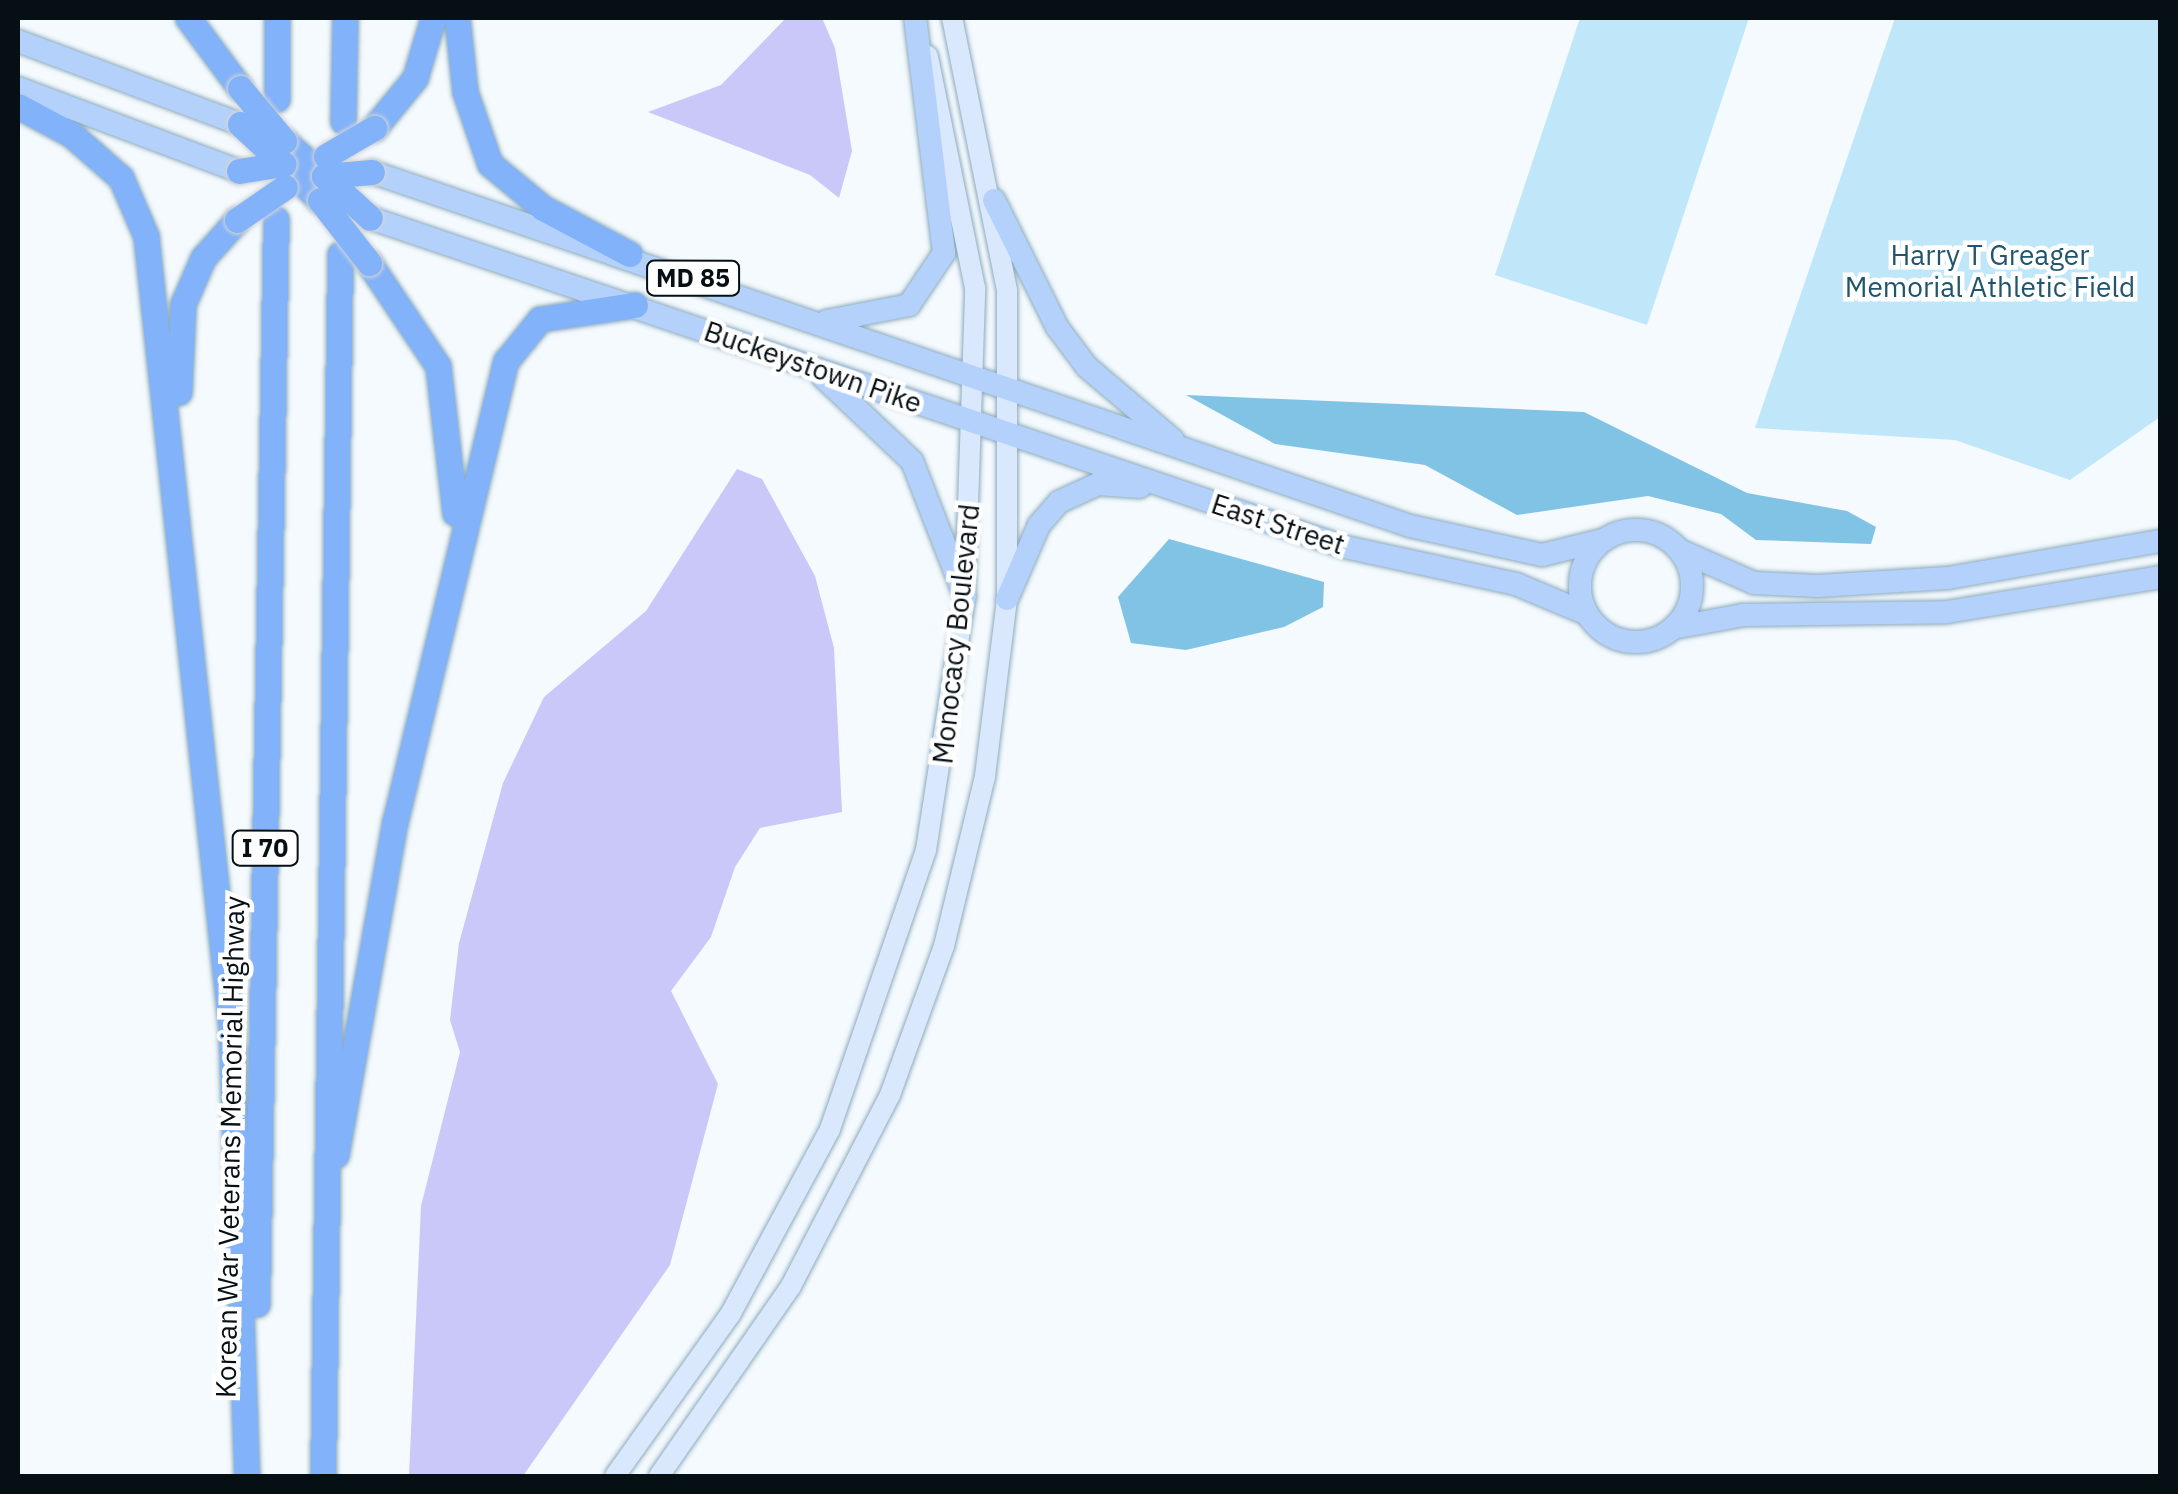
<!DOCTYPE html>
<html>
<head>
<meta charset="utf-8">
<style>
  body { margin:0 }
  #map { position:relative; width:2178px; height:1494px; overflow:hidden; background:#f4fafe; font-family:"IBM Plex Sans",sans-serif }
  div>[style] { position:absolute }
  .green>* { inset:0; background:#c0e6fa }
  .forest>* { inset:0; background:#80c3e4 }
  .water>* { inset:0; background:#c9c8f8 }
  .roads { filter:drop-shadow(0 0 2px #8dabbb) drop-shadow(0 0 2px #8dabbb) }
  .secondary>* { height:20px; margin:-10px; padding:0 10px; transform-origin:10px; border-radius:10px; background:#dae8fe }
  .primary>* { height:22px; margin:-11px; padding:0 11px; transform-origin:11px; border-radius:11px; background:#b4d1fc }
  .primary>.ring { margin:-11px; padding:0; box-sizing:content-box; background:none; border:22px solid #b4d1fc; border-radius:50% }
  .highway>* { height:25px; margin:-12.5px; padding:0 12.5px; transform-origin:12.5px; border-radius:12.5px; background:#82b2fa }
  .bridges { filter:drop-shadow(0 0 2px #d2d4d5) drop-shadow(0 0 2px #d2d4d5) }
  .highway-bridge>* { height:25px; margin:-12.5px; padding:0 12.5px; transform-origin:12.5px; border-radius:12.5px; background:#82b2fa }
  span { translate:-50% -50%; white-space:nowrap; text-align:center; line-height:1.15; -webkit-text-stroke:9px #fff; paint-order:stroke }
  .shield-label span { padding:2px 8px; background:#fff; border:2px solid; border-radius:8px; -webkit-text-stroke-width:0 }
  .shield-label { font-size:25px; color:#050f14; font-weight:700 }
  .park-label { font-size:28px; color:#20556c }
  .street-label { font-size:28px; color:#050f14 }
  .frame { position:absolute; inset:0; border:20px solid #050f14; pointer-events:none }
</style>
</head>
<body>
<div id="map">
  <div class="green">
    <div style="clip-path:polygon(1580px 18px,1749px 18px,1647px 325px,1495px 275px)"></div>
    <div style="clip-path:polygon(1895px 18px,2160px 18px,2160px 417px,2070px 480px,1955px 440px,1755px 428px)"></div>
  </div>
  <div class="forest">
    <div style="clip-path:polygon(1186px 395px,1584px 412px,1747px 493px,1847px 511px,1876px 527px,1871px 544px,1756px 540px,1721px 514px,1648px 496px,1517px 515px,1425px 465px,1275px 444px)"></div>
    <div style="clip-path:polygon(1169px 539px,1324px 582px,1323px 607px,1284px 627px,1186px 650px,1131px 643px,1118px 597px)"></div>
  </div>
  <div class="water">
    <div style="clip-path:polygon(786px 18px,822px 18px,835px 48px,852px 151px,839px 198px,810px 175px,648px 112px,721px 85px)"></div>
    <div style="clip-path:polygon(737px 469px,762px 479px,815px 576px,834px 648px,842px 812px,760px 828px,735px 867px,711px 937px,671px 991px,718px 1084px,670px 1265px,523px 1476px,409px 1476px,421px 1206px,460px 1052px,450px 1020px,459px 943px,503px 783px,544px 697px,646px 611px)"></div>
  </div>
  <div class="roads">
    <div class="secondary">
      <div style="left:615px;top:1476px;width:198px;rotate:-54.5deg"></div>
      <div style="left:730px;top:1315px;width:211px;rotate:-61.7deg"></div>
      <div style="left:830px;top:1129px;width:295px;rotate:-71deg"></div>
      <div style="left:926px;top:850px;width:256px;rotate:-81.2deg"></div>
      <div style="left:965px;top:597px;width:309px;rotate:-88.1deg"></div>
      <div style="left:975px;top:288px;width:237px;rotate:-101.5deg"></div>
      <div style="left:659px;top:1476px;width:231px;rotate:-55.2deg"></div>
      <div style="left:791px;top:1286px;width:215px;rotate:-62.6deg"></div>
      <div style="left:890px;top:1095px;width:158px;rotate:-70.1deg"></div>
      <div style="left:944px;top:946px;width:175px;rotate:-76.4deg"></div>
      <div style="left:985px;top:776px;width:178px;rotate:-82.9deg"></div>
      <div style="left:1007px;top:599px;width:309px;rotate:-90deg"></div>
      <div style="left:1007px;top:290px;width:278px;rotate:-101.4deg"></div>
    </div>
    <div class="primary">
      <div style="left:18px;top:41px;width:237px;rotate:20.5deg"></div>
      <div style="left:18px;top:88px;width:236px;rotate:20.6deg"></div>
      <div style="left:372px;top:172px;width:1097px;rotate:18.83deg"></div>
      <div style="left:1410px;top:526px;width:135px;rotate:12.4deg"></div>
      <div style="left:1542px;top:555px;width:63px;rotate:-13.8deg"></div>
      <div style="left:994px;top:200px;width:142px;rotate:63.6deg"></div>
      <div style="left:1057px;top:327px;width:50px;rotate:53.1deg"></div>
      <div style="left:1087px;top:367px;width:113px;rotate:40.3deg"></div>
      <div style="left:370px;top:218px;width:1029px;rotate:18.65deg"></div>
      <div style="left:1345px;top:547px;width:175px;rotate:12.2deg"></div>
      <div style="left:1516px;top:584px;width:77px;rotate:22.9deg"></div>
      <div style="left:827px;top:321px;width:84px;rotate:-11deg"></div>
      <div style="left:909px;top:305px;width:63px;rotate:-56.1deg"></div>
      <div style="left:944px;top:253px;width:237px;rotate:-97deg"></div>
      <div style="left:822px;top:376px;width:124px;rotate:43.4deg"></div>
      <div style="left:912px;top:461px;width:146px;rotate:68.7deg"></div>
      <div class="ring" style="left:1580px;top:530px;width:90px;height:90px"></div>
      <div style="left:1679px;top:550px;width:82px;rotate:23.7deg"></div>
      <div style="left:1754px;top:583px;width:64px;rotate:2.7deg"></div>
      <div style="left:1818px;top:586px;width:130px;rotate:-3.5deg"></div>
      <div style="left:1948px;top:578px;width:215px;rotate:-9.9deg"></div>
      <div style="left:1007px;top:599px;width:81px;rotate:-66.6deg"></div>
      <div style="left:1039px;top:525px;width:30px;rotate:-49deg"></div>
      <div style="left:1059px;top:502px;width:43px;rotate:-24.8deg"></div>
      <div style="left:1098px;top:484px;width:42px;rotate:4.1deg"></div>
      <div style="left:1673px;top:628px;width:71px;rotate:-10.5deg"></div>
      <div style="left:1743px;top:615px;width:204px;rotate:-0.8deg"></div>
      <div style="left:1947px;top:612px;width:216px;rotate:-9.3deg"></div>
    </div>
    <div class="highway">
      <div style="left:188px;top:18px;width:87px;rotate:53.4deg"></div>
      <div style="left:457px;top:18px;width:74px;rotate:83.8deg"></div>
      <div style="left:465px;top:92px;width:76px;rotate:70.9deg"></div>
      <div style="left:490px;top:164px;width:69px;rotate:39.7deg"></div>
      <div style="left:543px;top:208px;width:98px;rotate:28.1deg"></div>
      <div style="left:277px;top:99px;width:81px;rotate:-90deg"></div>
      <div style="left:18px;top:106px;width:61px;rotate:28.2deg"></div>
      <div style="left:72px;top:135px;width:65px;rotate:41.3deg"></div>
      <div style="left:121px;top:178px;width:63px;rotate:66.7deg"></div>
      <div style="left:146px;top:236px;width:796px;rotate:83.87deg"></div>
      <div style="left:231px;top:1027px;width:449px;rotate:88deg"></div>
      <div style="left:343px;top:121px;width:103px;rotate:-88.9deg"></div>
      <div style="left:374px;top:128px;width:65px;rotate:-50.6deg"></div>
      <div style="left:415px;top:78px;width:63px;rotate:-73.3deg"></div>
      <div style="left:284px;top:141px;width:53px;rotate:41.2deg"></div>
      <div style="left:283px;top:164px;width:52px;rotate:44.2deg"></div>
      <div style="left:369px;top:263px;width:124px;rotate:56.2deg"></div>
      <div style="left:438px;top:366px;width:148px;rotate:83.4deg"></div>
      <div style="left:179px;top:392px;width:88px;rotate:-87.4deg"></div>
      <div style="left:183px;top:304px;width:50px;rotate:-66.5deg"></div>
      <div style="left:203px;top:258px;width:51px;rotate:-48.2deg"></div>
      <div style="left:336px;top:1155px;width:338px;rotate:-80deg"></div>
      <div style="left:395px;top:822px;width:474px;rotate:-76.5deg"></div>
      <div style="left:506px;top:361px;width:54px;rotate:-51deg"></div>
      <div style="left:540px;top:319px;width:96px;rotate:-8.4deg"></div>
      <div style="left:257px;top:1304px;width:1085px;rotate:-89deg"></div>
      <div style="left:323px;top:1476px;width:1222px;rotate:-89.2deg"></div>
    </div>
  </div>
  <div class="bridges">
    <div class="highway-bridge">
      <div style="left:240px;top:88px;width:69px;rotate:50.3deg"></div>
      <div style="left:240px;top:124px;width:59px;rotate:42.9deg"></div>
      <div style="left:326px;top:156px;width:56px;rotate:-30.3deg"></div>
      <div style="left:239px;top:171px;width:45px;rotate:-9deg"></div>
      <div style="left:324px;top:176px;width:62px;rotate:42.4deg"></div>
      <div style="left:324px;top:176px;width:48px;rotate:-4.8deg"></div>
      <div style="left:320px;top:200px;width:80px;rotate:52.1deg"></div>
      <div style="left:237px;top:220px;width:58px;rotate:-34.5deg"></div>
    </div>
  </div>
  <div class="shield-label">
    <span style="left:693px;top:278px">MD 85</span>
    <span style="left:265px;top:848px">I 70</span>
  </div>
  <div class="park-label">
    <span style="left:1990px;top:271px">Harry T Greager<br>Memorial Athletic Field</span>
  </div>
  <div class="street-label">
    <span style="left:813px;top:367px;rotate:19deg">Buckeystown Pike</span>
    <span style="left:1278px;top:524px;rotate:18deg">East Street</span>
    <span style="left:956px;top:634px;rotate:-84deg">Monocacy Boulevard</span>
    <span style="left:230px;top:1147px;rotate:-89deg">Korean War Veterans Memorial Highway</span>
  </div>
  <div class="frame"></div>
</div>
</body>
</html>
